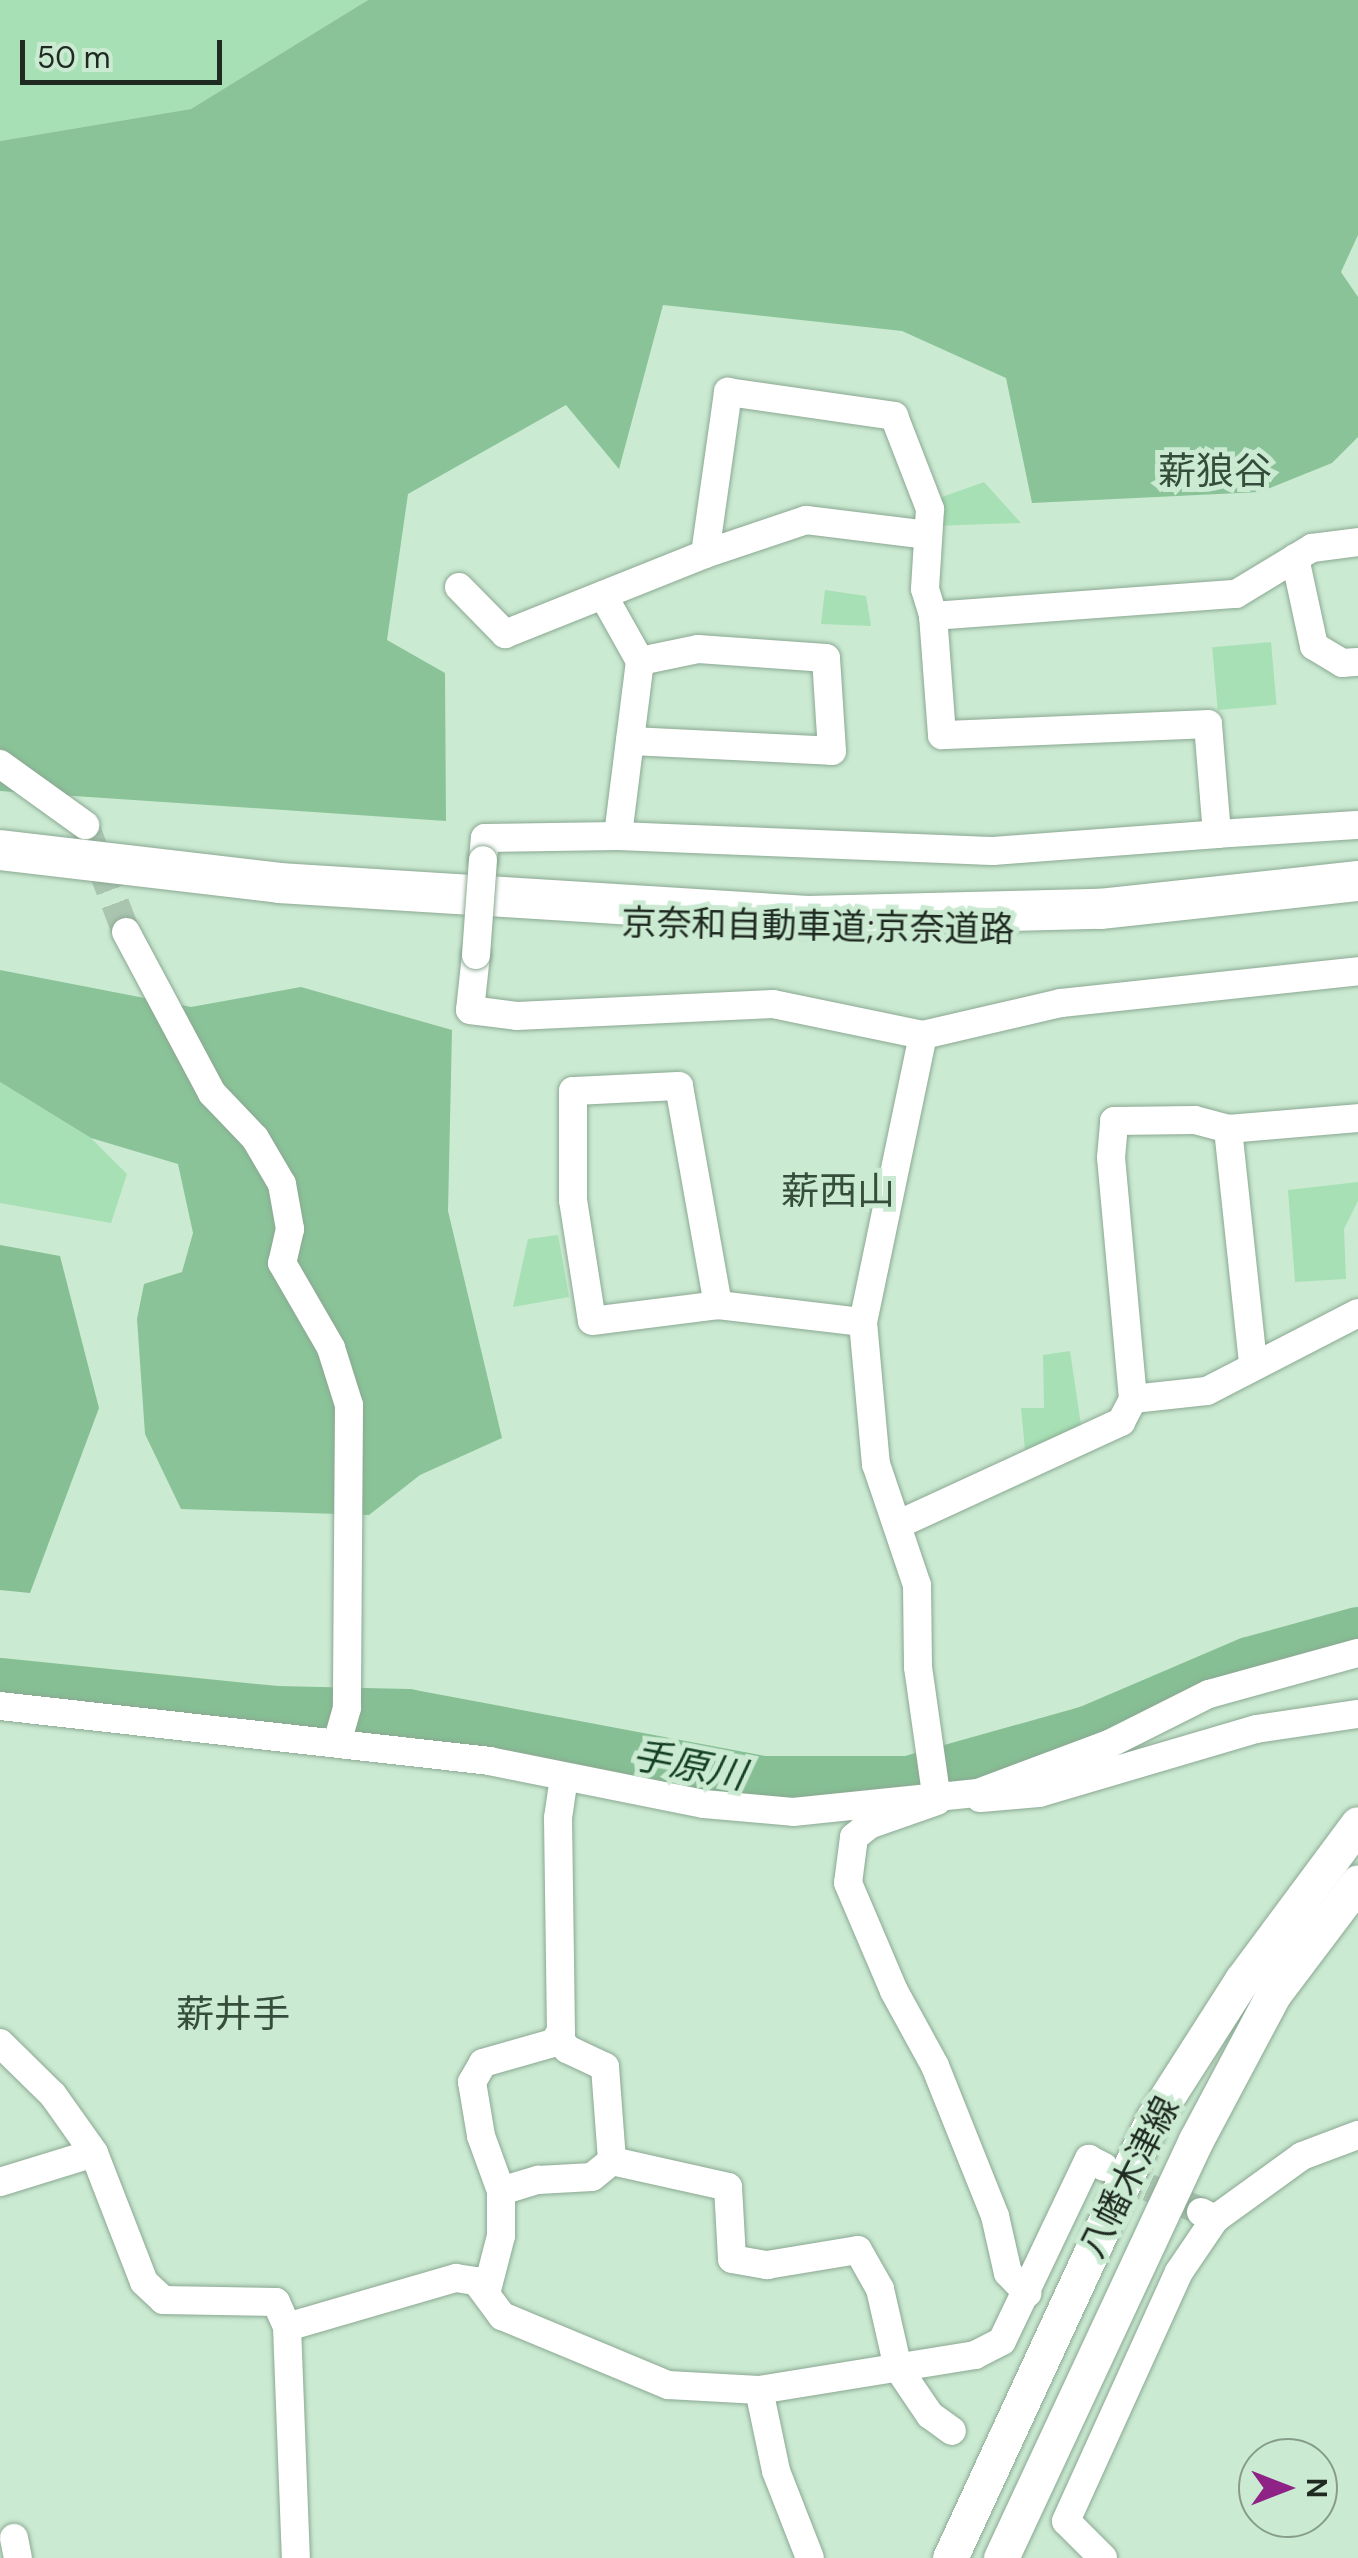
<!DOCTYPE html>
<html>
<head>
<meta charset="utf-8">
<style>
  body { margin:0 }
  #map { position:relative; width:1358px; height:2558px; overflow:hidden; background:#cbead2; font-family:"DM Sans","Noto Sans JP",sans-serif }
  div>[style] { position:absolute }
  .green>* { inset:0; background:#a7e0b5; transform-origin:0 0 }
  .forest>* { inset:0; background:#8ac398 }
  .water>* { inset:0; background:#86bf94 }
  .river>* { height:48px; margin:-24px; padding:0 24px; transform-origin:24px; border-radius:24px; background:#86bf94 }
  .minor-tunnel>* { height:28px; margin-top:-14px; transform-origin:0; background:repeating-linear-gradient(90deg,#a9c4af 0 28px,transparent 0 42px) }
  .roads { filter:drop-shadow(0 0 2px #8ba892) drop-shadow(0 0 2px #8ba892) }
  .minor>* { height:28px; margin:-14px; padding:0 14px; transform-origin:14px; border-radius:14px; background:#fff }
  .major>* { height:35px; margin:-17.5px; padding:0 17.5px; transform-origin:17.5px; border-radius:17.5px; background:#fff }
  .highway>* { height:40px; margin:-20px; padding:0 20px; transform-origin:20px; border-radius:20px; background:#fff }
  .bridges { filter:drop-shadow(0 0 2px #8ba892) drop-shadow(0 0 2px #8ba892) }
  .minor-bridge>* { height:28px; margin:-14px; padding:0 14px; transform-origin:14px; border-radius:14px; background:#fff }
  span { translate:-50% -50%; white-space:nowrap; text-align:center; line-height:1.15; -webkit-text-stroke:10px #cbead2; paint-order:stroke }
  .street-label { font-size:35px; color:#1f2a21 }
  .neighbourhood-label { font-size:38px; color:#344e3b }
  .water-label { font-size:38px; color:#133f22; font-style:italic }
  .north { position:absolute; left:1238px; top:2438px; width:100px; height:100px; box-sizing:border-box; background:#cbead2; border:2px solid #869d8b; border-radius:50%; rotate:90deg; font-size:28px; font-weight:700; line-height:40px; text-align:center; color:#1f2a21 }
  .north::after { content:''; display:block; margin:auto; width:35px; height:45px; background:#8f2286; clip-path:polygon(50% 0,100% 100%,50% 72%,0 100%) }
  .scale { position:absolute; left:20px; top:40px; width:202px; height:45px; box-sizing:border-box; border:5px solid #1f2a21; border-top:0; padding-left:12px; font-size:30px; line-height:35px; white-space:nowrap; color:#1f2a21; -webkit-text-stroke:8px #cbead2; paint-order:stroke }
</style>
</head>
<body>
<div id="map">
  <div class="green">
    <div style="clip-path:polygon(0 0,368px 0,191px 109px,0 141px)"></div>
    <div style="clip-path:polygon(984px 482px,1021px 523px,933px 526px,931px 501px)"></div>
    <div style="clip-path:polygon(825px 590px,866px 596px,871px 626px,821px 624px)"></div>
    <div style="left:1271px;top:642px;width:63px;height:59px;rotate:85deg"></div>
    <div style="clip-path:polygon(0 1082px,91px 1138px,127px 1174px,111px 1223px,0 1203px)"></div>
    <div style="clip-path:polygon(1358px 1182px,1358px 1201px,1344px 1229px,1346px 1279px,1295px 1282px,1288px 1190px)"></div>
    <div style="clip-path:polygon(558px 1235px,569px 1297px,513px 1307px,528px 1239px)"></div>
    <div style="clip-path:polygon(1070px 1351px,1081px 1425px,1025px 1450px,1021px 1408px,1044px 1408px,1043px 1355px)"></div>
  </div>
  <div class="forest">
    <div style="clip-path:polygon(368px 0,1358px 0,1358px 235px,1341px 272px,1358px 297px,1358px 437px,1332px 463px,1260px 492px,1032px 503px,1006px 378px,902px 331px,663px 305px,619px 469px,566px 405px,408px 494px,387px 640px,445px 673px,446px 821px,0 791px,0 141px,191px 109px)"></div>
    <div style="clip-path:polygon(0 970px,191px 1007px,301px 987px,452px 1030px,448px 1211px,502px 1438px,420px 1475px,369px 1515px,181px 1509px,145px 1434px,137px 1319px,144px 1284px,182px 1272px,193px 1233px,178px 1164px,91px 1138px,0 1082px)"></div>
  </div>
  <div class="water">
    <div style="clip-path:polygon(0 1245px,60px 1256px,99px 1408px,30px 1593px,0 1590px)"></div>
  </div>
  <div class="river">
    <div style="left:0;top:1682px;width:277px;rotate:5.8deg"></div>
    <div style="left:276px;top:1710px;width:132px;rotate:1.3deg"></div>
    <div style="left:408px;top:1713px;width:359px;rotate:10.7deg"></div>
    <div style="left:761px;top:1780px;width:147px"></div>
    <div style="left:908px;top:1780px;width:186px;rotate:-15.6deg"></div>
    <div style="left:1087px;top:1730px;width:176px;rotate:-23.1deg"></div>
    <div style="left:1249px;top:1661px;width:113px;rotate:-15.4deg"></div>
  </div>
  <div class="minor-tunnel">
    <div style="left:85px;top:825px;width:115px;rotate:69deg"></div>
    <div style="left:1110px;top:2170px;width:99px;rotate:24.5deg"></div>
  </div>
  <div class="roads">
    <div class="minor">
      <div style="left:705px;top:554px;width:107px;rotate:-18.6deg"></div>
      <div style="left:806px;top:520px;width:123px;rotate:7deg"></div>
      <div style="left:1295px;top:558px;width:90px;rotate:77.8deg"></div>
      <div style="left:1314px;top:646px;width:33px;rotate:31deg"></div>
      <div style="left:1342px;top:663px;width:16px;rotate:-4deg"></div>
      <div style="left:459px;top:587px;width:66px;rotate:45.6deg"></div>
      <div style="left:505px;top:634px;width:215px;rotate:-21.8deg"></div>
      <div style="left:705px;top:554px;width:164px;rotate:-81.9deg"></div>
      <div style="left:728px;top:392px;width:168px;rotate:8.2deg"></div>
      <div style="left:894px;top:416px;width:100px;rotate:68.8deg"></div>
      <div style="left:930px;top:509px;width:80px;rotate:93.6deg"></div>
      <div style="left:925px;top:589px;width:28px;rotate:73deg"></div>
      <div style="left:603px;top:595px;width:76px;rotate:60.7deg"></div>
      <div style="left:640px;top:661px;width:176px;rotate:97.2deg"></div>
      <div style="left:630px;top:741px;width:202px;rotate:2.8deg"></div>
      <div style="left:832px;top:751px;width:93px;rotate:-93.7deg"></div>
      <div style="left:826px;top:658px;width:128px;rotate:-176deg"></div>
      <div style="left:698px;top:649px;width:59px;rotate:168.3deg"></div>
      <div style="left:0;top:764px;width:105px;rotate:35.7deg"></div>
      <div style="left:1217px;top:834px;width:141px;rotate:-3.7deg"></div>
      <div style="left:483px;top:860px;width:22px;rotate:-85deg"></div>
      <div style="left:485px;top:838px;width:133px;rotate:-0.9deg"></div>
      <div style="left:618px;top:836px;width:375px;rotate:2.3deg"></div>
      <div style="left:993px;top:851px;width:225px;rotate:-4.3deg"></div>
      <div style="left:1217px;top:834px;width:110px;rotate:-94.7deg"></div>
      <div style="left:1208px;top:724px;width:266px;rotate:177.6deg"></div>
      <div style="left:942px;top:735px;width:119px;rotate:-94.3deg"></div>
      <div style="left:933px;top:616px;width:304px;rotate:-4.2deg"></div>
      <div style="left:1236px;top:594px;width:89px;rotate:-31.2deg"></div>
      <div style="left:1312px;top:548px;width:46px;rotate:-7.4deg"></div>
      <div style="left:126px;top:932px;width:183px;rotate:61.9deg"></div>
      <div style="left:212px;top:1093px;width:62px;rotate:46.3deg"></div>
      <div style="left:255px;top:1138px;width:53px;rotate:59.6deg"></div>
      <div style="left:282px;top:1184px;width:46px;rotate:79.9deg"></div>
      <div style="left:290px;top:1229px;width:35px;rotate:103deg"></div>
      <div style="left:282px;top:1263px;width:98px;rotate:60deg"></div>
      <div style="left:331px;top:1348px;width:60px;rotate:72.5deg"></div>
      <div style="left:349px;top:1405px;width:303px;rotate:90.4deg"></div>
      <div style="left:347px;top:1708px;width:35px;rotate:106deg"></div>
      <div style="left:476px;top:955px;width:55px;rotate:96.2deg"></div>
      <div style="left:470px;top:1010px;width:47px;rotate:7.3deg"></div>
      <div style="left:517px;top:1016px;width:256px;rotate:-2.7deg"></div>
      <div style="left:773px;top:1004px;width:153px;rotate:11.7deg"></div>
      <div style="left:923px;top:1035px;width:142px;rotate:-13.1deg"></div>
      <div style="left:1061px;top:1003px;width:299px;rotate:-6.1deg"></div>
      <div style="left:923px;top:1035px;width:293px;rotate:101.8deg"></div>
      <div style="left:863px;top:1322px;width:143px;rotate:84.8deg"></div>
      <div style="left:876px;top:1464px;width:128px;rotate:71.3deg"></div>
      <div style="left:917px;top:1585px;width:82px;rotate:89.3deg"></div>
      <div style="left:918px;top:1667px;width:135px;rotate:81.9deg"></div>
      <div style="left:937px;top:1801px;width:72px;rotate:160.6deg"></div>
      <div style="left:869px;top:1825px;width:19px;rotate:141deg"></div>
      <div style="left:854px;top:1837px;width:46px;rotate:97.4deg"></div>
      <div style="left:848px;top:1883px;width:117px;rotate:66.9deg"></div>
      <div style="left:894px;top:1991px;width:85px;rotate:61.3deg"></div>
      <div style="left:935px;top:2066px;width:162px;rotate:68.2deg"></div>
      <div style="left:995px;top:2216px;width:58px;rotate:77.2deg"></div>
      <div style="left:1008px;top:2273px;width:28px;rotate:46deg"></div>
      <div style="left:1228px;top:1129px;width:234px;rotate:83.9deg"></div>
      <div style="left:718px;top:1305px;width:222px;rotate:-100.1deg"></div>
      <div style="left:679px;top:1086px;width:106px;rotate:177.3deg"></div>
      <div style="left:573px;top:1091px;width:109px;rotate:90deg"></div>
      <div style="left:573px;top:1200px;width:122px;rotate:81.1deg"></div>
      <div style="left:592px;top:1321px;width:127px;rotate:-7.2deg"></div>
      <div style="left:718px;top:1305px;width:146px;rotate:6.7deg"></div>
      <div style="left:1133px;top:1399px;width:74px;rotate:-6.2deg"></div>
      <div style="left:1207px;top:1391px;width:170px;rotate:-27.3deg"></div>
      <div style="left:897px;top:1525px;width:247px;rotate:-24.7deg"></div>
      <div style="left:1121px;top:1422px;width:26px;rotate:-62deg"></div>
      <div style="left:1133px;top:1399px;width:242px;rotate:-95.2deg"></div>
      <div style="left:1111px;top:1158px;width:37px;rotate:-85deg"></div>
      <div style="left:1114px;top:1121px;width:81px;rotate:-0.7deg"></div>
      <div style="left:1195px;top:1120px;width:34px;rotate:15deg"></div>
      <div style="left:1228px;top:1129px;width:130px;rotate:-4.8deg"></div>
      <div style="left:0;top:1706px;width:492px;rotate:6.4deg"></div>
      <div style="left:489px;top:1761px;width:219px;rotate:11.3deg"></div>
      <div style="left:704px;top:1804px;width:89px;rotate:5.1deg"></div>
      <div style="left:793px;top:1812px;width:186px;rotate:-5.9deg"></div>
      <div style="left:978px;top:1793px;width:140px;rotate:-20.5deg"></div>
      <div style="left:1109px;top:1744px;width:112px;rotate:-26.6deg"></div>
      <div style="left:1209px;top:1694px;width:155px;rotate:-15.4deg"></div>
      <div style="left:564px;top:1777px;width:41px;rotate:98.3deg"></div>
      <div style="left:558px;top:1818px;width:215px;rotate:89.2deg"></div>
      <div style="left:561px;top:2033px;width:13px;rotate:129deg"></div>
      <div style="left:553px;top:2043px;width:73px;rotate:164.1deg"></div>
      <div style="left:483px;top:2063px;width:22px;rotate:120deg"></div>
      <div style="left:472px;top:2082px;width:55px;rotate:80.5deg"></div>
      <div style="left:481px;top:2136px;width:59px;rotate:70deg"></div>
      <div style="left:501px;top:2191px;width:39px;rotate:-17deg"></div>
      <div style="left:538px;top:2180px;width:54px;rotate:-3.2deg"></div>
      <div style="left:592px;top:2177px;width:26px;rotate:-39deg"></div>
      <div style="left:612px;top:2161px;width:119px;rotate:12.6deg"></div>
      <div style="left:728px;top:2187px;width:72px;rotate:86.8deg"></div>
      <div style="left:732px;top:2259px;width:36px;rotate:10deg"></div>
      <div style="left:767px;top:2265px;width:92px;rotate:-9.4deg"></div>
      <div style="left:858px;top:2250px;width:45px;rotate:60.6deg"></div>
      <div style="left:880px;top:2289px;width:81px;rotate:77.2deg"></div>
      <div style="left:898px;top:2368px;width:57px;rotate:55.8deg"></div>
      <div style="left:930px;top:2415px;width:27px;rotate:36deg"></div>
      <div style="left:980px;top:1798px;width:59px;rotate:-4.8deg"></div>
      <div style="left:1039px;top:1793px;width:226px;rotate:-16.4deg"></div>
      <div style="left:1256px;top:1729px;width:103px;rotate:-8.4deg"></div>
      <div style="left:558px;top:2036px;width:16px;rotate:55deg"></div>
      <div style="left:567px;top:2049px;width:42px;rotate:25.3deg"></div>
      <div style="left:605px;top:2067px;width:94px;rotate:85.7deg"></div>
      <div style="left:0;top:2043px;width:74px;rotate:44.5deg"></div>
      <div style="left:53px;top:2095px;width:71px;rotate:54.7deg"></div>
      <div style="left:94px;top:2153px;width:138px;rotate:68.8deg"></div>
      <div style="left:144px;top:2282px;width:26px;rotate:43deg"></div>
      <div style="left:163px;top:2300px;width:113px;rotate:1deg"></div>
      <div style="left:276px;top:2302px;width:27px;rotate:66deg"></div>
      <div style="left:287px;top:2327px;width:231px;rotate:87.8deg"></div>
      <div style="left:0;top:2182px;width:98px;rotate:-17.1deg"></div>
      <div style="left:1201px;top:2212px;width:16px;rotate:27deg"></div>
      <div style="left:1215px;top:2219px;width:107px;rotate:-35.9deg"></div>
      <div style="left:1302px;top:2156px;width:60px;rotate:-20.6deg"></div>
      <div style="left:487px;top:2290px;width:56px;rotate:-75.5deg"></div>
      <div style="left:501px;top:2236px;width:45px;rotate:-90deg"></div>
      <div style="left:287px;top:2327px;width:176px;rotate:-16.2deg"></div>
      <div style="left:456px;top:2278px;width:20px;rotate:9deg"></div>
      <div style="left:476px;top:2281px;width:44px;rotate:53.4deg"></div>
      <div style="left:502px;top:2316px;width:180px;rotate:22.6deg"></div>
      <div style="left:668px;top:2385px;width:91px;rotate:3.1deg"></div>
      <div style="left:759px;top:2390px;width:219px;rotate:-9.2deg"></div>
      <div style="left:975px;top:2355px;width:30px;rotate:-27deg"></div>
      <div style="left:1002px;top:2341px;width:202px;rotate:-64.5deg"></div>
      <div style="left:1089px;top:2159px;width:17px;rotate:28deg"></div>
      <div style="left:759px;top:2390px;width:83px;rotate:78.1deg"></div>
      <div style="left:776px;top:2471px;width:93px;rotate:68.7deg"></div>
      <div style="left:14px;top:2538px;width:20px;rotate:79deg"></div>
      <div style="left:1103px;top:2558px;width:52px;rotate:-135deg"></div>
      <div style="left:1066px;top:2521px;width:273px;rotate:-65.6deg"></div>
      <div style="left:1179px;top:2272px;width:64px;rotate:-55.8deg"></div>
    </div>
    <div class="major">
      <div style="left:950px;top:2558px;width:484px;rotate:-65.2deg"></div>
      <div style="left:1153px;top:2119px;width:165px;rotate:-57.4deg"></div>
      <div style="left:1242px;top:1980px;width:194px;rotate:-53.4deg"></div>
      <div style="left:1001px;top:2558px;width:461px;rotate:-65deg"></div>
      <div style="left:1196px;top:2140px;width:164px;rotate:-62deg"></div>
      <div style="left:1273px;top:1995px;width:141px;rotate:-53deg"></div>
    </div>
    <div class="highway">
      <div style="left:0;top:850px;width:281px;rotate:6.7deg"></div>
      <div style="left:279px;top:883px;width:530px;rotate:3.57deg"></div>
      <div style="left:808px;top:916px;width:292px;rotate:-1.4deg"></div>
      <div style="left:1100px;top:909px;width:260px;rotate:-6.2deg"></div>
    </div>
  </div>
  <div class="bridges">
    <div class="minor-bridge">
      <div style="left:476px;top:955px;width:95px;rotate:-85.8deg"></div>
    </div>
  </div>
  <div class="street-label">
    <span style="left:818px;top:926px;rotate:1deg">京奈和自動車道;京奈道路</span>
    <span style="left:1129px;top:2177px;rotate:-63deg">八幡木津線</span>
  </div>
  <div class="neighbourhood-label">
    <span style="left:1215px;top:472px">薪狼谷</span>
    <span style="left:838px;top:1192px">薪西山</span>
    <span style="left:233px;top:2015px">薪井手</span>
  </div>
  <div class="water-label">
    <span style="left:689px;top:1766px;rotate:11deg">手原川</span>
  </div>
  <div class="north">N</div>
  <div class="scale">50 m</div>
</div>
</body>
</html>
